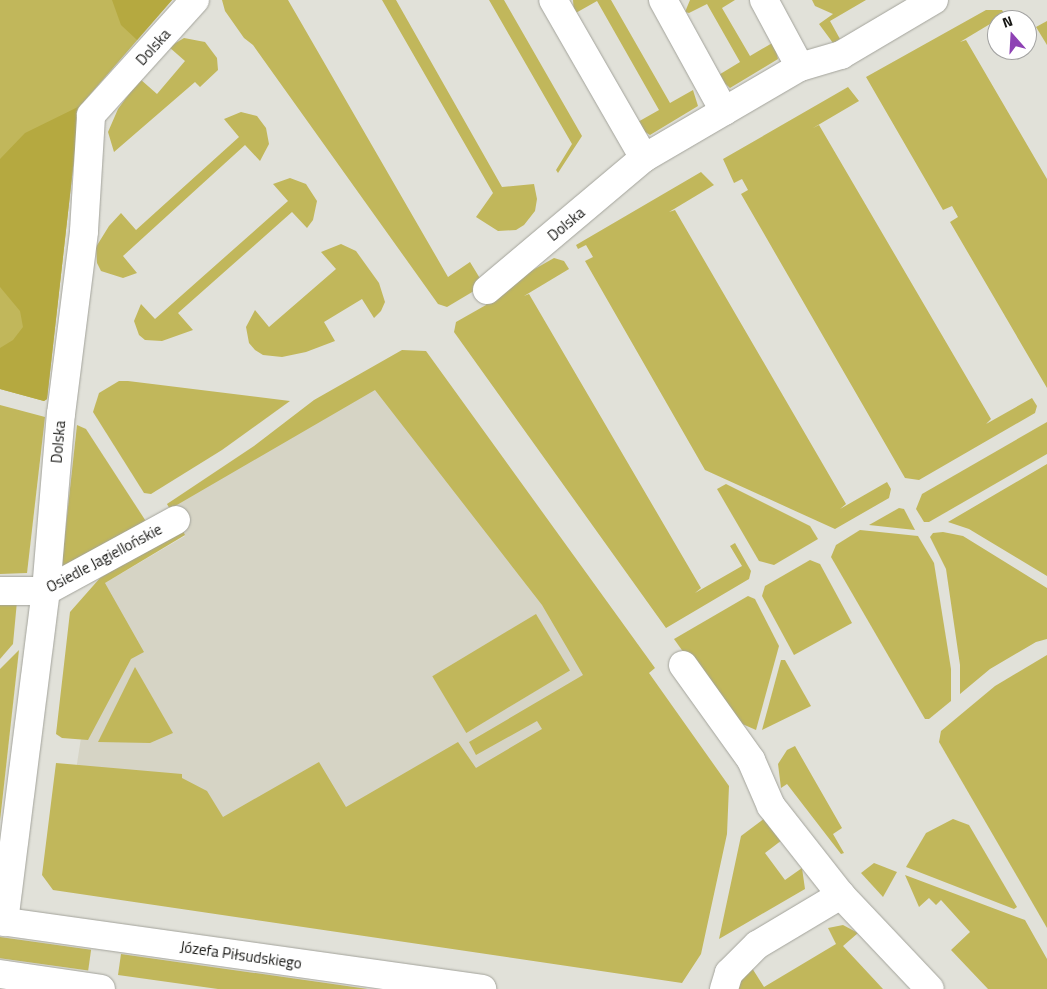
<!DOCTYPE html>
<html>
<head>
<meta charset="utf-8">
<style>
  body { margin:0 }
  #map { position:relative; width:1047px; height:989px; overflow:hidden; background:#e1e1d9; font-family:"Titillium Web",sans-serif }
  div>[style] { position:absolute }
  .built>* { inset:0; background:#d6d4c5 }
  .green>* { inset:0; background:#c1b75b; transform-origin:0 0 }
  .forest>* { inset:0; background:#b5a940 }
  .roads { filter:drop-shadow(0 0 1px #a3a39b) drop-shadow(0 0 1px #a3a39b) }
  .minor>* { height:28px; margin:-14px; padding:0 14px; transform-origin:14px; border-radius:14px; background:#fff }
  .tertiary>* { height:28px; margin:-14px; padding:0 14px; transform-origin:14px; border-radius:14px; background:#fff }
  span { translate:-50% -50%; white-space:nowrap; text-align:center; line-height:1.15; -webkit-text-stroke:4px #fff; paint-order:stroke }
  .street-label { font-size:15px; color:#171714 }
  .north { position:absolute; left:987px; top:10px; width:50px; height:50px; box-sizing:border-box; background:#fff; border:1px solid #a2a2a1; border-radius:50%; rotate:341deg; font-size:14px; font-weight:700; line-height:20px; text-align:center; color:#171714 }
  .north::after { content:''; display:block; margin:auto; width:18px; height:22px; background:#8e42b4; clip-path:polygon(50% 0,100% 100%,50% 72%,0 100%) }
</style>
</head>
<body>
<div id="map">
  <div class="built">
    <div style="clip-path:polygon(398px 367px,690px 771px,59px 880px,105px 583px,185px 536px,167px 504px)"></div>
  </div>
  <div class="green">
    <div style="clip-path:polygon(0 0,172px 0,80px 106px,47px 399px,44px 401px,0 389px)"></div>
    <div style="clip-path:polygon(222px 0,288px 0,448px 277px,470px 262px,484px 285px,447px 307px,438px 304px,253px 45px,244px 38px,225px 11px)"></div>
    <div style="clip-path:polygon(382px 0,396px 0,502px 187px,534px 184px,537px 199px,535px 211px,524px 225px,516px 230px,498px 231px,476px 217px,493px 193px)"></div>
    <div style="clip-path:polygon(489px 0,504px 0,582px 136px,558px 173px,556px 170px,572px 144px)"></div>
    <div style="clip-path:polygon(573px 0,611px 0,670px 103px,693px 90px,698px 106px,650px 135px,642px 130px,636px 123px,659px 110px,597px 1px,574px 14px)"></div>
    <div style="clip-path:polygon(690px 0,735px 0,722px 8px,750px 56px,774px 42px,778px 59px,730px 88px,717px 76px,740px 62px,707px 4px,689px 13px,685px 12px)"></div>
    <div style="clip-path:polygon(812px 0,866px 0,830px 21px,840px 39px,833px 43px,819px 24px,833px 14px,815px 6px)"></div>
    <div style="clip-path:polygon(986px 10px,1002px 10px,1005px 15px,960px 42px,966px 40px,1047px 179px,1047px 388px,950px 222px,958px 217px,952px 206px,943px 210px,866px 77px)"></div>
    <div style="clip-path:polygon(1047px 21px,1047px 45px,1036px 27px)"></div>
    <div style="clip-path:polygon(184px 38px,205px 42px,217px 58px,218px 70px,200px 87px,195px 82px,114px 152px,108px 132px,118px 109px,140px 79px,157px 94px,185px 61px,169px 47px)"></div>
    <div style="clip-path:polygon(848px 87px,859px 101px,813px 128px,819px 125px,991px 419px,986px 424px,1032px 398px,1037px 406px,1035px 413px,919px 480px,905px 478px,741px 194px,748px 190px,742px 179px,734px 183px,723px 159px)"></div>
    <div style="clip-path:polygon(241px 112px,257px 116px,266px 128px,269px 144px,260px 161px,245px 145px,123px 256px,137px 273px,123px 278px,101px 271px,97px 263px,96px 247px,109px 226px,121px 213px,136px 230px,239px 137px,224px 119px)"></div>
    <div style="clip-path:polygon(701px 172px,714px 185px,669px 212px,675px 210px,846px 504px,840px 509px,887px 482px,891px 489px,889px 498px,835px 529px,705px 470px,585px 261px,593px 257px,586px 245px,578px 249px,576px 245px)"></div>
    <div style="clip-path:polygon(290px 178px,306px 184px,317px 201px,313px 220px,307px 228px,292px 212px,178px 313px,193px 330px,162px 341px,145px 340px,139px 335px,134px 321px,141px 304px,155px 319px,288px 201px,273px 184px)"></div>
    <div style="clip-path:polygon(341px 244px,356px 251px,379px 283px,385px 302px,381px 311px,374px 318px,362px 299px,324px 322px,335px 341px,306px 352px,282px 357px,263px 355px,255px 350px,249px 343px,246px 327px,255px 310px,269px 327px,336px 269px,321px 252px)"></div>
    <div style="clip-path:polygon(554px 258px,564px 261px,569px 269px,524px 296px,529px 294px,701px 588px,695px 593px,742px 566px,730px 546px,735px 543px,751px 571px,749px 579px,666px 628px,454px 332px,456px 322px,486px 305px,489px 295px)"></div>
    <div style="clip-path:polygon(402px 350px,426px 351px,655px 668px,649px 673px,729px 786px,727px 834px,701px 954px,682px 983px,53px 890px,42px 875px,56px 763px,182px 774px,182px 778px,207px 791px,223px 817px,319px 762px,346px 807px,458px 742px,476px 768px,542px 729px,537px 721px,476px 755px,469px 742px,583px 675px,542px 605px,375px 390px,170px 509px,167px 504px,254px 446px,314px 400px)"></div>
    <div style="clip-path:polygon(119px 381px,128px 381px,290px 401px,222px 450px,151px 494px,144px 493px,93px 412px,99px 393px)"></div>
    <div style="clip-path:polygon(0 405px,45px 417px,27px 573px,0 574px)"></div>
    <div style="clip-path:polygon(1047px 422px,1047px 454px,929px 522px,924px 522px,916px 509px,922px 494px)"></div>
    <div style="clip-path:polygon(77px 425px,86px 429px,149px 526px,61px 571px)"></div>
    <div style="clip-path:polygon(1047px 464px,1047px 576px,969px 529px,948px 522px)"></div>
    <div style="clip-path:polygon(726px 484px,810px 526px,818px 539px,774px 565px,759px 561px,717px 489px)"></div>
    <div style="clip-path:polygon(899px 508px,904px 509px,915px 530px,869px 525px)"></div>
    <div style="clip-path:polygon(182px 529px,185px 535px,105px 583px,144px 652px,131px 659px,88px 740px,62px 738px,56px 734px,70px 612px,100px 578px)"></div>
    <div style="clip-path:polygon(860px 530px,918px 536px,934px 563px,951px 669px,951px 701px,929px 719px,925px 719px,831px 557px,836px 545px)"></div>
    <div style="clip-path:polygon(943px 532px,963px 536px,1047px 588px,1047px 639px,1036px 642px,990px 669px,960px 694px,960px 665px,946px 569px,930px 537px,933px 533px)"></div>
    <div style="clip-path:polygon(810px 560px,820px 564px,852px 623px,794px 655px,762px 596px,765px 586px)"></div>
    <div style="clip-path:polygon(748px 596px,755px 599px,779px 646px,756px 730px,731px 719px,674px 639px)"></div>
    <div style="clip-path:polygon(0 599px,17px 601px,13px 644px,0 659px)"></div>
    <div style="left:536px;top:614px;width:66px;height:121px;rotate:59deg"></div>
    <div style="clip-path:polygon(19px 650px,0 821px,0 669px)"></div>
    <div style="clip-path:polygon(1047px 655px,1047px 928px,939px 742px,941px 731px,995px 686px)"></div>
    <div style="clip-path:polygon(781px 660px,785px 660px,811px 706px,762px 730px)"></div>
    <div style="clip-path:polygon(135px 667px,173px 733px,150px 743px,98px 742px)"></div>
    <div style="clip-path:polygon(795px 746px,842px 828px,833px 834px,844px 853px,841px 854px,787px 784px,781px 788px,778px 764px,787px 750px)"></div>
    <div style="clip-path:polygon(765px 818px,782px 840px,765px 853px,785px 880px,802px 868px,805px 889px,719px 939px,741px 836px)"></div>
    <div style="clip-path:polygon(953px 819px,969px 825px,1017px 907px,1014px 909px,906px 867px,926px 833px)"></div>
    <div style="clip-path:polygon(874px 863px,897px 872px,883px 897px,861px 873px)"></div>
    <div style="clip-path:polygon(905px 875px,1025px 920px,1047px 959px,1047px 989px,988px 989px,951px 950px,970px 932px,941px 900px,936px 905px,929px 898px,919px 907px)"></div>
    <div style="clip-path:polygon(843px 925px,858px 933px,843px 946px,883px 989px,736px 989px,738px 981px,752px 968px,764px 987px,836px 944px,828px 928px)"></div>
    <div style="left:0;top:937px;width:92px;height:21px;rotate:8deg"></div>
    <div style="clip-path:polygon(121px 954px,368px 989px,218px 989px,118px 975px)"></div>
  </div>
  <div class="forest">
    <div style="clip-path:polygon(112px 0,172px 0,137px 40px,121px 25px)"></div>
    <div style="clip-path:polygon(80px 106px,47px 399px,44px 401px,0 389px,0 348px,13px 340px,23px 327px,20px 311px,0 287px,0 159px,25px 133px)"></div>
  </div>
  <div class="roads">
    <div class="minor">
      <div style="left:663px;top:0;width:127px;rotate:61.2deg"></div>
      <div style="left:764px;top:0;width:76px;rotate:61.8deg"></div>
      <div style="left:644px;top:158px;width:181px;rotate:-30.3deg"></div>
      <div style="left:800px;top:67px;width:43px;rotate:-16.3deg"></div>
      <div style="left:841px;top:55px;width:108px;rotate:-30.6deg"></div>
      <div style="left:487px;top:290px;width:205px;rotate:-40.1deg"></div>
      <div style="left:644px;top:158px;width:182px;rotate:-119.9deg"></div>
      <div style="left:0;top:591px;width:46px"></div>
      <div style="left:46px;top:591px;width:148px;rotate:-28.6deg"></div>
      <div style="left:683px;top:665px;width:117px;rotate:54.4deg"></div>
      <div style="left:751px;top:760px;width:50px;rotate:66.5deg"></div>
      <div style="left:771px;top:806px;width:113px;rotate:51.8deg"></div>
      <div style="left:841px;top:895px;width:129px;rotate:46.6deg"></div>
      <div style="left:4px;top:922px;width:334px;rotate:-82.8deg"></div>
      <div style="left:46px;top:591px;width:178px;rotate:-85.2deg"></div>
      <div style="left:61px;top:414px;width:184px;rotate:-82.8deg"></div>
      <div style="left:84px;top:231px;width:116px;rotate:-86.5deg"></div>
      <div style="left:91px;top:115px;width:155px;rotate:-47.9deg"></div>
      <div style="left:724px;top:989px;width:17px;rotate:-73deg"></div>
      <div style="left:729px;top:973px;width:40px;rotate:-45deg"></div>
      <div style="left:757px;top:945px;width:98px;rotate:-30.8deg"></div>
    </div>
    <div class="tertiary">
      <div style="left:0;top:921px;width:487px;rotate:8deg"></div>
      <div style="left:0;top:974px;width:102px;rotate:8.4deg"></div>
    </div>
  </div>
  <div class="street-label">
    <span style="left:153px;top:47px;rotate:-48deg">Dolska</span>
    <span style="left:566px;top:224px;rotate:-40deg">Dolska</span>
    <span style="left:58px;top:442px;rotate:-85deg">Dolska</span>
    <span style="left:104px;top:558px;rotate:-28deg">Osiedle Jagiellońskie</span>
    <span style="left:241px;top:955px;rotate:8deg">Józefa Piłsudskiego</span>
  </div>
  <div class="north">N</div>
</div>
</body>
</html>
